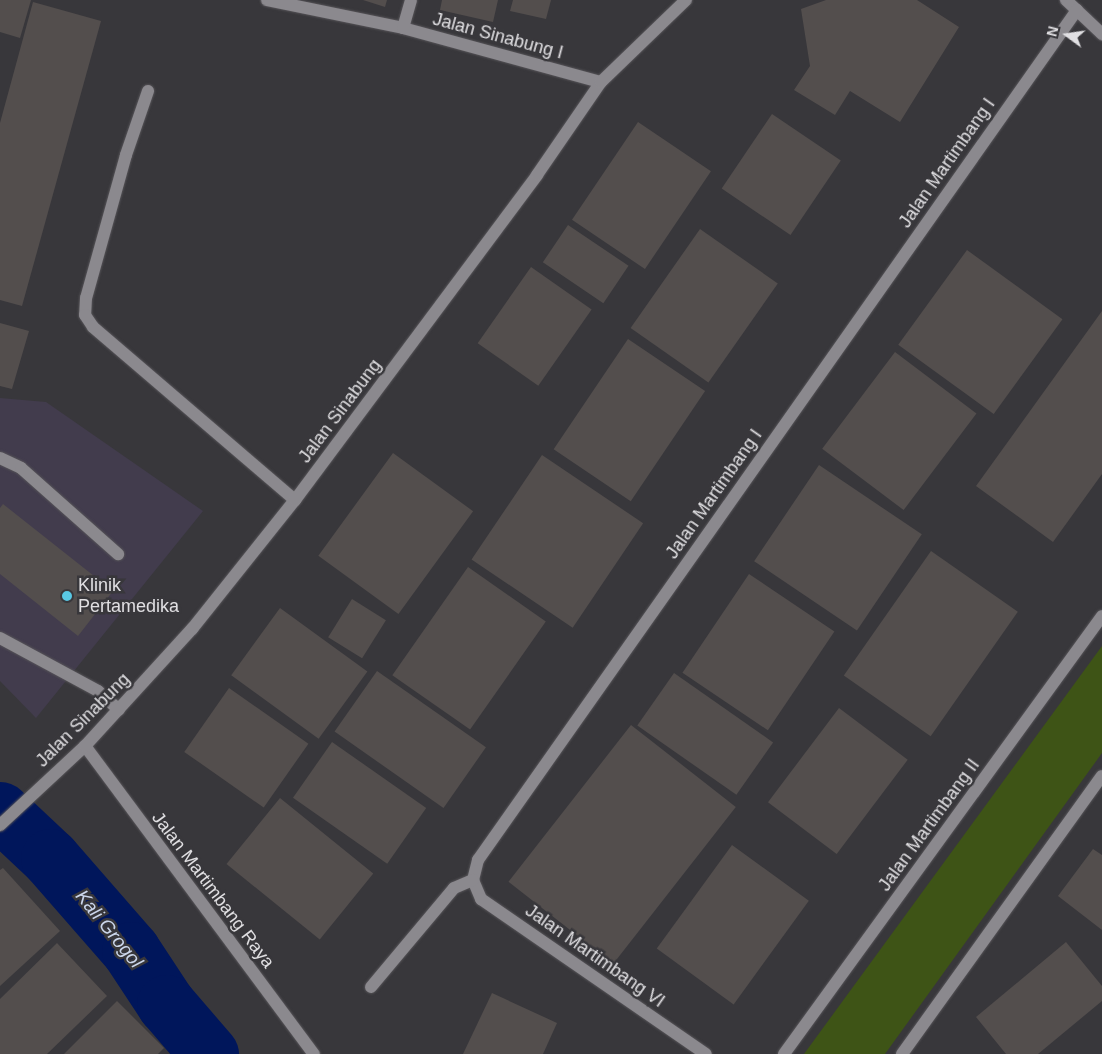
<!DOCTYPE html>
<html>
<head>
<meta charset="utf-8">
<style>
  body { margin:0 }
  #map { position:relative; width:1102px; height:1054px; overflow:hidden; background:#38373b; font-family:Helvetica,sans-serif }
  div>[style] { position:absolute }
  .medical>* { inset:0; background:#423c4d }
  .green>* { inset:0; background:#3e5416 }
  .river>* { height:59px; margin:-29.5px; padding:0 29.5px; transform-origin:29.5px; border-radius:29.5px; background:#00165b }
  .building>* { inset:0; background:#534e4d; transform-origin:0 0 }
  .roads { filter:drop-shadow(0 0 1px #565458) drop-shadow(0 0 1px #565458) }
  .minor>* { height:12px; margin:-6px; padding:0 6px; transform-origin:6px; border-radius:6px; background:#8b898e }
  .dots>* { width:14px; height:14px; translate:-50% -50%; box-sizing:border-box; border:2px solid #38373b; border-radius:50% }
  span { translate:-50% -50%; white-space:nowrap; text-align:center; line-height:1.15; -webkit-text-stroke:5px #38373b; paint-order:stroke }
  .street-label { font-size:18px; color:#e0dfe2 }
  .poi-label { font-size:18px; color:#e0dfe2 }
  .left { translate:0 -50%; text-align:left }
  .water-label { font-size:19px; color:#cbd6eb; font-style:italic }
  .north { position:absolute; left:1042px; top:10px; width:50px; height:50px; -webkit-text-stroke:4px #38373b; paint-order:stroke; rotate:284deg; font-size:14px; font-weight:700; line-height:20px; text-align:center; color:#e0dfe2 }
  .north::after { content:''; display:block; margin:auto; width:18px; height:22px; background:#e0dfe2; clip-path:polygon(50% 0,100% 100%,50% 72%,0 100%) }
</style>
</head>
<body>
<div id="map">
  <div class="medical">
    <div style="clip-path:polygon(0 398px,46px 402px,203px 511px,36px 718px,0 681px)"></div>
  </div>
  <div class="green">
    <div style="clip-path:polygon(1102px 646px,1102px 753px,885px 1054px,804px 1054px)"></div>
  </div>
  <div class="river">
    <div style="left:0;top:811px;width:69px;rotate:43.2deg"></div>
    <div style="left:50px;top:858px;width:123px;rotate:48.9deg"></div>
    <div style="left:131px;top:951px;width:64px;rotate:56.6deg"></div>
    <div style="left:166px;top:1004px;width:66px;rotate:49.3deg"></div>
  </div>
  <div class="building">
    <div style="clip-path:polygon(0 0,31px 0,20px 38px,0 32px)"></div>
    <div style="clip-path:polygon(363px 0,387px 0,385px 7px)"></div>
    <div style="clip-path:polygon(442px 0,498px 0,493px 22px,440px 10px)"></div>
    <div style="clip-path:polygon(513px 0,551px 0,546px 19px,510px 11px)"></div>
    <div style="clip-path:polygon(826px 0,917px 0,959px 27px,900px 122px,850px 91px,835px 115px,794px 90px,810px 66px,801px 9px)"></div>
    <div style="clip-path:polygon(33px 2px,101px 21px,22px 306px,0 300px,0 123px)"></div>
    <div style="left:772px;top:114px;width:83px;height:90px;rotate:34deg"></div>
    <div style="left:638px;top:122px;width:88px;height:118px;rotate:34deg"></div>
    <div style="left:568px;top:225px;width:73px;height:45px;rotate:34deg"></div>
    <div style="left:700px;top:229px;width:95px;height:121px;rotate:35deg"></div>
    <div style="left:967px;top:250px;width:118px;height:117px;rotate:36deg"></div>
    <div style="left:531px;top:267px;width:74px;height:93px;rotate:35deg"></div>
    <div style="clip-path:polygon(1102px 311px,1102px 474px,1053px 542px,976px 486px)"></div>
    <div style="clip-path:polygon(0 323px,29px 331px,12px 389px,0 386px)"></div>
    <div style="left:628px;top:339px;width:93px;height:133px;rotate:34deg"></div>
    <div style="left:895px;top:352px;width:102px;height:121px;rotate:37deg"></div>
    <div style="left:393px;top:453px;width:99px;height:127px;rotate:36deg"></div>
    <div style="left:542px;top:455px;width:122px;height:126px;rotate:34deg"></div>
    <div style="left:819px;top:465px;width:124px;height:116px;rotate:34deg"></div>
    <div style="clip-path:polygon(3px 504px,113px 591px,78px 636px,0 574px,0 508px)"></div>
    <div style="left:931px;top:551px;width:106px;height:152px;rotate:35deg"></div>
    <div style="left:468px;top:567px;width:95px;height:132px;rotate:35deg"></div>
    <div style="left:749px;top:574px;width:103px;height:119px;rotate:34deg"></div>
    <div style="left:352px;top:599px;width:40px;height:45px;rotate:32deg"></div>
    <div style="left:280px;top:608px;width:108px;height:83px;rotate:36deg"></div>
    <div style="left:377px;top:671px;width:133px;height:74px;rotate:35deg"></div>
    <div style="left:674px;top:673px;width:121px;height:64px;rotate:35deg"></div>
    <div style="left:229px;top:688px;width:97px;height:78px;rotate:35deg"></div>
    <div style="left:839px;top:708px;width:86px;height:118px;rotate:37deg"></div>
    <div style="left:631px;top:725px;width:133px;height:199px;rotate:38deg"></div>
    <div style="left:332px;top:742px;width:115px;height:68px;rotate:35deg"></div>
    <div style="left:280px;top:798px;width:120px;height:85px;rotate:39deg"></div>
    <div style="left:732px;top:845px;width:95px;height:128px;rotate:36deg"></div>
    <div style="clip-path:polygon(1093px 849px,1102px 855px,1102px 930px,1058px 896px)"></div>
    <div style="clip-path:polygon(3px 868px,60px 931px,0 986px,0 870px)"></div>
    <div style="clip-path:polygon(1066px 942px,1102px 986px,1102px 1001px,1038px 1054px,1006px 1054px,976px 1017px)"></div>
    <div style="clip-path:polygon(57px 943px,107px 996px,47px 1054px,0 1054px,0 999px)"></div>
    <div style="clip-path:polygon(492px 993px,557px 1023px,543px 1054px,463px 1054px)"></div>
    <div style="clip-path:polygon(117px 1001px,164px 1048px,158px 1054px,64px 1054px)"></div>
  </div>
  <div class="roads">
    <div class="minor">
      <div style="left:267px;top:0;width:139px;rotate:11.6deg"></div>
      <div style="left:403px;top:28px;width:205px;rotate:15.3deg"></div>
      <div style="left:1066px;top:0;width:50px;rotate:43.4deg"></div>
      <div style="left:403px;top:28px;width:29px;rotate:-74deg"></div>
      <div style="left:148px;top:91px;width:68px;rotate:109deg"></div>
      <div style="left:126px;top:155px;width:148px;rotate:105.6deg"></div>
      <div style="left:86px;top:298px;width:17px;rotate:93deg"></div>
      <div style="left:85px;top:315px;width:14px;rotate:56deg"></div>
      <div style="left:93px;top:327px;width:266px;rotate:40.6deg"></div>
      <div style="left:0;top:458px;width:23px;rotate:25deg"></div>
      <div style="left:21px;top:468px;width:130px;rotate:41.6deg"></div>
      <div style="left:0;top:638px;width:111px;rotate:28.4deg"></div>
      <div style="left:98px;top:691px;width:28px;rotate:42deg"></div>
      <div style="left:85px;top:746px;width:384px;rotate:53.4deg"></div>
      <div style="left:0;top:825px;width:116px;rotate:-42.9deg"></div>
      <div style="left:85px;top:746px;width:159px;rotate:-47.6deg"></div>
      <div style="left:192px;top:629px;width:165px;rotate:-51.4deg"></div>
      <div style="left:295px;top:500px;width:405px;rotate:-53.3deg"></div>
      <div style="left:537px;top:175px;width:113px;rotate:-55.5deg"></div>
      <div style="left:601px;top:82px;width:118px;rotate:-44deg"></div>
      <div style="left:473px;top:880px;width:21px;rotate:-76deg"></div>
      <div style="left:478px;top:860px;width:1040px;rotate:-54.83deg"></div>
      <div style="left:473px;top:880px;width:21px;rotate:67deg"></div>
      <div style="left:481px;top:899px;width:273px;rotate:34.6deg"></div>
      <div style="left:371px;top:987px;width:129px;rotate:-50deg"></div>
      <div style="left:454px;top:888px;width:21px;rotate:-23deg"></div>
      <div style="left:784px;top:1054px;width:541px;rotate:-54.02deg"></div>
      <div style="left:902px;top:1054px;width:342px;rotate:-54.3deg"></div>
    </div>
  </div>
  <div class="dots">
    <div style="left:67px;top:596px;background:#59c8e4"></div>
  </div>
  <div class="street-label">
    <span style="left:498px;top:36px;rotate:15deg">Jalan Sinabung I</span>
    <span style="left:947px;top:163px;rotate:-55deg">Jalan Martimbang I</span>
    <span style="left:340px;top:411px;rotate:-53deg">Jalan Sinabung</span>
    <span style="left:714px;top:494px;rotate:-55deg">Jalan Martimbang I</span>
    <span style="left:83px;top:720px;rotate:-45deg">Jalan Sinabung</span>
    <span style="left:929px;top:825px;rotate:-54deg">Jalan Martimbang II</span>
    <span style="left:213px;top:890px;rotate:53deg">Jalan Martimbang Raya</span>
    <span style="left:595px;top:956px;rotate:35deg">Jalan Martimbang VI</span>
  </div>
  <div class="poi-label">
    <span class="left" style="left:78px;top:596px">Klinik<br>Pertamedika</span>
  </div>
  <div class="water-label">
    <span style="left:109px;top:929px;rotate:51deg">Kali Grogol</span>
  </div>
  <div class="north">N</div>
</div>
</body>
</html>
